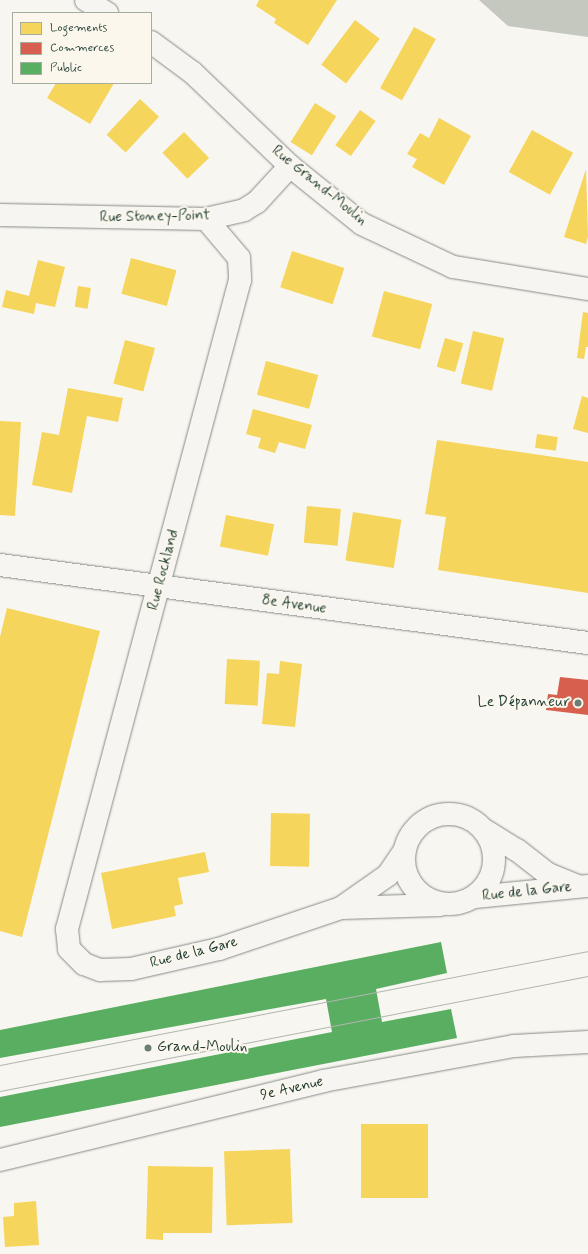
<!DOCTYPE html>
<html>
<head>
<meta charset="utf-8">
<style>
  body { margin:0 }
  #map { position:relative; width:588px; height:1254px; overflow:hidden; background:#f8f6f0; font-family:Mynerve,sans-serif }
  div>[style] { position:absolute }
  .water>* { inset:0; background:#c4c8bf }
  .homes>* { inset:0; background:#f6d55c; transform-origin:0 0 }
  .shops>* { inset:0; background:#d6604d }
  .public>* { inset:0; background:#5aae61 }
  .roads { filter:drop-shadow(0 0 1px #868b86) drop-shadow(0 0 1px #868b86) }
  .minor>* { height:22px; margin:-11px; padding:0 11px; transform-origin:11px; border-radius:11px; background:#f6f5f1 }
  .minor>.ring { margin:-11px; padding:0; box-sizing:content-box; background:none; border:22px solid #f6f5f1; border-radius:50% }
  .tram>* { height:1px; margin:-0.5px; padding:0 0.5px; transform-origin:0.5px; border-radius:0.5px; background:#b2b5b1 }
  .dots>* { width:11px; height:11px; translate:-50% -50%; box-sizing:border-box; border:2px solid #fbf7ec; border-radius:50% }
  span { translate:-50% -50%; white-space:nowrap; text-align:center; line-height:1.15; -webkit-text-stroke:4px #fbf7ec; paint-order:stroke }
  .street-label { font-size:15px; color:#1f3d34 }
  .poi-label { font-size:15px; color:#1f3d34 }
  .right { translate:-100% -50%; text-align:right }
  .left { translate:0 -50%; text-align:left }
  .legend { position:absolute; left:12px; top:12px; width:140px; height:72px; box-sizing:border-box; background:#fbf7ec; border:1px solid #a3ada2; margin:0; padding:5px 7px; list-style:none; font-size:12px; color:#1f3d34 }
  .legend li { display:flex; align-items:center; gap:8px; height:20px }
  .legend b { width:20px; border:1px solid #a3ada2 }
</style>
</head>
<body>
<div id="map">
  <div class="water">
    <div style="clip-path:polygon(479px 0,588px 0,588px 37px,508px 26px)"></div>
  </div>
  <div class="homes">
    <div style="clip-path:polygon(259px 0,337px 0,308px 45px,274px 23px,276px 19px,256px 6px)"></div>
    <div style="left:355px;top:20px;width:31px;height:56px;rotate:37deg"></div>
    <div style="left:414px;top:27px;width:25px;height:70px;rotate:29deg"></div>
    <div style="clip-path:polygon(56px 83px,114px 83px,90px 124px,47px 98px)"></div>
    <div style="left:140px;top:99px;width:26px;height:49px;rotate:43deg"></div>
    <div style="left:315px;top:103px;width:25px;height:46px;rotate:32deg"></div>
    <div style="left:360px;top:110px;width:19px;height:43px;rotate:35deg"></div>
    <div style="clip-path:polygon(439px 118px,471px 136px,444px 185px,412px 167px,417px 159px,407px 154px,420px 133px,429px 138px)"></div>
    <div style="left:532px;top:130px;width:47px;height:48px;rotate:29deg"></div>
    <div style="left:184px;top:132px;width:36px;height:30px;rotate:46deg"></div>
    <div style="clip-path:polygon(586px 169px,588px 237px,586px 244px,564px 237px)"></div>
    <div style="left:292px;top:251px;width:55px;height:38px;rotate:18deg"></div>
    <div style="left:131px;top:258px;width:47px;height:37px;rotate:15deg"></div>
    <div style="clip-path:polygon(38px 260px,65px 267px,55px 307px,36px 303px,34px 314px,2px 307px,6px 290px,29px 296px)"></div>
    <div style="left:78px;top:286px;width:13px;height:21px;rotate:9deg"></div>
    <div style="left:384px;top:291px;width:50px;height:47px;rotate:15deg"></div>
    <div style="clip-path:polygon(583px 312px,588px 313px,588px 347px,586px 347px,584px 359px,577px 358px)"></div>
    <div style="left:473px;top:331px;width:32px;height:54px;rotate:13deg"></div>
    <div style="left:445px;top:338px;width:19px;height:30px;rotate:16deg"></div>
    <div style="left:125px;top:340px;width:31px;height:45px;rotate:15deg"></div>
    <div style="left:266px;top:361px;width:54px;height:35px;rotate:15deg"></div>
    <div style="clip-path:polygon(68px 388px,123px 398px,118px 422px,87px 416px,72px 493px,32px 485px,42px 432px,59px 435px)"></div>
    <div style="clip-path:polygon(582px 396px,588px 398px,588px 433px,573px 429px)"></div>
    <div style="clip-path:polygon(253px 409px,312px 425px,305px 449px,279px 442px,275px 453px,258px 448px,261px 438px,246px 434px)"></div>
    <div style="clip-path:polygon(0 421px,21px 422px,15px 516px,0 515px)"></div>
    <div style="left:537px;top:434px;width:21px;height:14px;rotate:8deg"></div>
    <div style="clip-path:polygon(437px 440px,588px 462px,588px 593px,438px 570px,446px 517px,425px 514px)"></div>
    <div style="left:307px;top:506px;width:34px;height:37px;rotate:5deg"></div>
    <div style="left:353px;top:512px;width:49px;height:49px;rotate:9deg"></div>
    <div style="left:226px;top:515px;width:49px;height:32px;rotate:11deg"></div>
    <div style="clip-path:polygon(7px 608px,100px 631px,22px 937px,0 931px,0 637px)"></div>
    <div style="left:227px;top:659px;width:33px;height:45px;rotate:3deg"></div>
    <div style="clip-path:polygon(280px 661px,302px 664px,295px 727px,262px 724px,267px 673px,279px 674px)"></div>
    <div style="left:271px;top:813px;width:39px;height:53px;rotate:1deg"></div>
    <div style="clip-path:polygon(205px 852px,209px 872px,178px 878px,183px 904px,174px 906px,176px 916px,112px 929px,101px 873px)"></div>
    <div style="left:361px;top:1124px;width:67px;height:74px"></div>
    <div style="left:290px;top:1149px;width:74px;height:66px;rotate:88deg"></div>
    <div style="clip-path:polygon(148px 1166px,213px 1167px,212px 1233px,163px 1233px,163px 1240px,146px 1239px)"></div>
    <div style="clip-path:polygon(36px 1201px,39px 1245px,5px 1247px,3px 1217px,14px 1216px,14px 1203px)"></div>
  </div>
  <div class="shops">
    <div style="clip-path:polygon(560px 677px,588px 680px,588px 715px,546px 710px,548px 694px,557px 695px)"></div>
  </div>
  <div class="public">
    <div style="clip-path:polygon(441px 942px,447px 973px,376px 989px,382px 1022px,451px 1009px,457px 1038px,0 1127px,0 1097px,332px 1032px,326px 999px,0 1058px,0 1030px)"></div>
  </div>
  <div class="roads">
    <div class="minor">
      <div style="left:86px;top:0;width:25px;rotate:32deg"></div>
      <div style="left:151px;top:42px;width:52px;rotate:36.4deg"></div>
      <div style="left:193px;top:73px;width:134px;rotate:43.8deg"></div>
      <div style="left:290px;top:166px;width:92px;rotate:38.9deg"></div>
      <div style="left:362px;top:224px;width:101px;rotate:25.3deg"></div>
      <div style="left:453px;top:267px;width:137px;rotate:9.3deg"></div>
      <div style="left:0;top:215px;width:206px;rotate:1.1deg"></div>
      <div style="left:206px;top:219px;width:39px;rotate:-13deg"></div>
      <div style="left:244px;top:210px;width:15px;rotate:-32deg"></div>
      <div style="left:257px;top:202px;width:49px;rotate:-47.5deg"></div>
      <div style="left:206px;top:219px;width:51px;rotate:49.8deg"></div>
      <div style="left:239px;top:258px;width:22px;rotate:87deg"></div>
      <div style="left:240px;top:280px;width:672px;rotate:104.93deg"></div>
      <div style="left:67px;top:929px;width:20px;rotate:84deg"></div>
      <div style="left:69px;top:949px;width:21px;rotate:45deg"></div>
      <div style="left:84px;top:964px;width:17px;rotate:21deg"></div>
      <div style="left:100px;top:970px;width:31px;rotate:-2deg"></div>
      <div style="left:131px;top:969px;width:90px;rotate:-12.8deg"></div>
      <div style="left:219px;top:949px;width:129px;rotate:-18.6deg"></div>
      <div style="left:341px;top:908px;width:57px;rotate:-35.1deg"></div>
      <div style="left:388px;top:875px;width:30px;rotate:-56deg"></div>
      <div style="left:0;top:565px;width:593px;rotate:7.56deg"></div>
      <div class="ring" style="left:404px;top:814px;width:68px;height:68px"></div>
      <div style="left:486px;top:831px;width:36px;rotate:32deg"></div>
      <div style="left:517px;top:850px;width:39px;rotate:38deg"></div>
      <div style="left:548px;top:874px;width:31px;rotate:22deg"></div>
      <div style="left:475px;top:897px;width:114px;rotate:-5.6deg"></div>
      <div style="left:341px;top:908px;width:99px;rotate:-1.7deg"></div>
      <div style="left:0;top:1160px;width:333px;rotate:-13.7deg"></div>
      <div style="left:323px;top:1081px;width:194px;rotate:-10.4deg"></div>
      <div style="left:514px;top:1046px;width:74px;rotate:-3.1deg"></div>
    </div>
  </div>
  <div class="tram">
    <div style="left:0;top:1065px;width:599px;rotate:-10.97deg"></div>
    <div style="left:0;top:1091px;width:599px;rotate:-11.07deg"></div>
  </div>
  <div class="dots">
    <div style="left:578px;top:703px;background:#6b7e76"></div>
    <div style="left:148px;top:1048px;background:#6b7e76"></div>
  </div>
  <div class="street-label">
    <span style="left:319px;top:186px;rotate:39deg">Rue Grand-Moulin</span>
    <span style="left:155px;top:217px;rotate:-1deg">Rue Stoney-Point</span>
    <span style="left:164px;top:570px;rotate:-75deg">Rue Rockland</span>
    <span style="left:294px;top:605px;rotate:8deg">8e Avenue</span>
    <span style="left:527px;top:892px;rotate:-6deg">Rue de la Gare</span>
    <span style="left:194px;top:953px;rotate:-14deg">Rue de la Gare</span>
    <span style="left:292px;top:1089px;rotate:-13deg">9e Avenue</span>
  </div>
  <div class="poi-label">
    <span class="right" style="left:570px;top:703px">Le Dépanneur</span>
    <span class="left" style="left:157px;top:1048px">Grand-Moulin</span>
  </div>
  <ul class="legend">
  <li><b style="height:11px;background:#f6d55c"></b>Logements</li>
  <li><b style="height:11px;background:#d6604d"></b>Commerces</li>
  <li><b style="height:11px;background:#5aae61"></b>Public</li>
  </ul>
</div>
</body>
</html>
